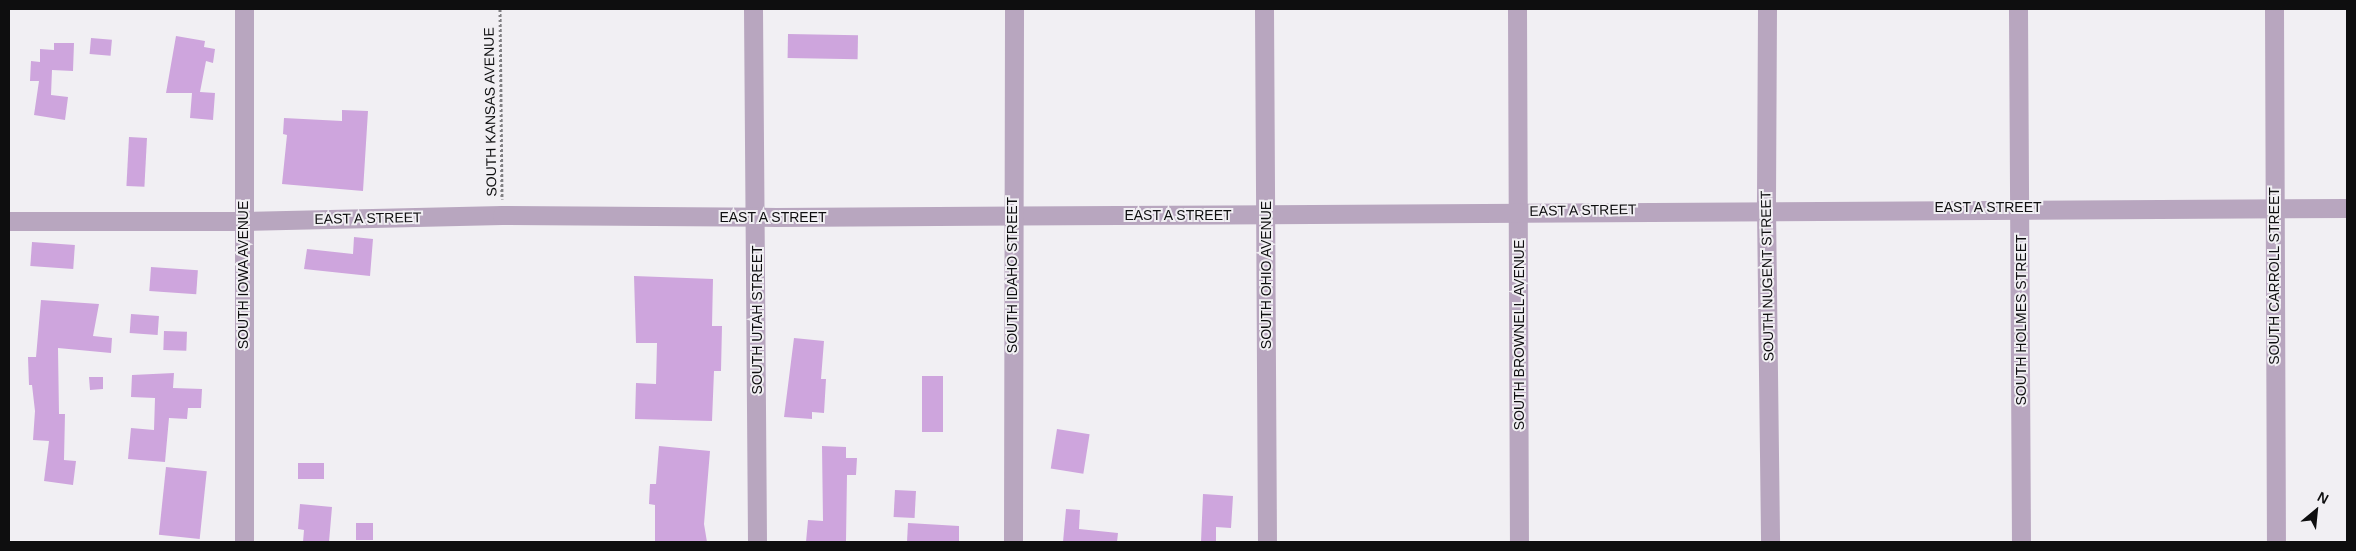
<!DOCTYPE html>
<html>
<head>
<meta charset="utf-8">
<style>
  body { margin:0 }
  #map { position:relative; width:2356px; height:551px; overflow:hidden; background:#f1eff3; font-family:Helvetica,sans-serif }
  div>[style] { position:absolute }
  .building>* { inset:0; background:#cea5dd; transform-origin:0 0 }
  .path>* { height:3px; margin-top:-1.5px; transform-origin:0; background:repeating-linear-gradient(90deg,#818083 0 2.5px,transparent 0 5px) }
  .minor>* { height:19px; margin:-9.5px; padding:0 9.5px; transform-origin:9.5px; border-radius:9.5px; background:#b8a6bf }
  span { translate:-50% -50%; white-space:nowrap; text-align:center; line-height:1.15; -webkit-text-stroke:4px #f1eff3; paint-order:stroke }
  .street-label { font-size:14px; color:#0e0e0f }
  .frame { position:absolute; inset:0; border:10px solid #0e0e0f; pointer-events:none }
  .north { position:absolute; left:2291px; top:486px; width:50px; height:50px; -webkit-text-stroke:4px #f1eff3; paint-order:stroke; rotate:28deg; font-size:14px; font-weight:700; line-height:20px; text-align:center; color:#0e0e0f }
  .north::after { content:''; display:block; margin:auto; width:18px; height:22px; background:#0e0e0f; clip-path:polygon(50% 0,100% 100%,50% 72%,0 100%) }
</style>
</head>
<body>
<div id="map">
  <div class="building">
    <div style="left:788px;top:34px;width:70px;height:24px;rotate:1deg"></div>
    <div style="clip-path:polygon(176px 36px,205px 41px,204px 47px,215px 49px,213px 63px,206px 61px,200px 92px,215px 93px,213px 120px,190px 118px,192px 93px,166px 93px)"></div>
    <div style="left:91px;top:38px;width:21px;height:16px;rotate:5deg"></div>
    <div style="clip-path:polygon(54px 43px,74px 43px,73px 71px,52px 70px,51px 95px,68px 97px,65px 120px,34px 115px,39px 81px,30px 81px,31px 61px,40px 62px,40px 49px,54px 50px)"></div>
    <div style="clip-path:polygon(342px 110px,368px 111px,363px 191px,282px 184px,287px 135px,283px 134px,284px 118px,342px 121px)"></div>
    <div style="left:129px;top:137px;width:18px;height:49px;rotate:3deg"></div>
    <div style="clip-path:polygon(354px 237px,373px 239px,370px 276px,304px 269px,307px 249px,353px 254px)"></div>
    <div style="left:32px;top:242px;width:43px;height:24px;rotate:4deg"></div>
    <div style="left:151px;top:267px;width:47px;height:24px;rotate:4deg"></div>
    <div style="clip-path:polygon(634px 276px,713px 279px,712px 326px,722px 326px,721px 371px,714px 371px,712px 421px,635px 419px,636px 383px,656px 384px,657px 343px,636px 343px)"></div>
    <div style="clip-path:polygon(41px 300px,99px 304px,93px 336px,112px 338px,111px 353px,58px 348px,59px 414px,65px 414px,64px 460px,76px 461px,73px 485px,44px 481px,49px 441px,33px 440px,35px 411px,32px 385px,29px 385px,28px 357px,36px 357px)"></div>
    <div style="left:131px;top:314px;width:28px;height:19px;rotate:4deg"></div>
    <div style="left:164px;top:331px;width:23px;height:19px;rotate:2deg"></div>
    <div style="clip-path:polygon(794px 338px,824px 341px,821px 379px,826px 379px,824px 413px,812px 412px,812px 419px,784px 417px)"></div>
    <div style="clip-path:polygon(174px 373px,173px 388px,202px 389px,201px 408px,188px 408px,187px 419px,169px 418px,165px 462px,128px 459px,131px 428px,154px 430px,155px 398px,131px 397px,132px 375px)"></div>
    <div style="left:922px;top:376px;width:21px;height:56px"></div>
    <div style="clip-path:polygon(89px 377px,103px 377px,103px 389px,90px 390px)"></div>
    <div style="left:1057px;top:429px;width:33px;height:40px;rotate:9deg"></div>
    <div style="clip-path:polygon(659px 446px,710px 451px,704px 524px,707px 542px,655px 542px,655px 505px,649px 504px,650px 484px,656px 484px)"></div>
    <div style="clip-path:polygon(822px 446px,846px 447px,846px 458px,857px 458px,856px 475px,847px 475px,846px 542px,806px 542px,808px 520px,823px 521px)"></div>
    <div style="left:298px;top:463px;width:26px;height:16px"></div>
    <div style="left:166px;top:467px;width:41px;height:68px;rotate:6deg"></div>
    <div style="left:895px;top:490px;width:21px;height:27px;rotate:3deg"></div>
    <div style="clip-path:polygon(1203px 494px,1233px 496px,1231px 528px,1216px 527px,1216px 542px,1201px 542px)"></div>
    <div style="clip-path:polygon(300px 504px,332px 507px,329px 542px,303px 542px,304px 530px,298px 529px)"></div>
    <div style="clip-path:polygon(1066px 509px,1080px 510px,1079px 529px,1118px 533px,1117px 542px,1063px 542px)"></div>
    <div style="left:356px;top:523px;width:17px;height:17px"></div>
    <div style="clip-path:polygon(908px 523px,959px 526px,959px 542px,907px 542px)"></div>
  </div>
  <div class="path">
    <div style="left:500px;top:9px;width:190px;rotate:89.4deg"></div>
  </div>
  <div class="minor">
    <div style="left:244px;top:9px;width:533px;rotate:90deg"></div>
    <div style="left:753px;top:9px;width:533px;rotate:89.57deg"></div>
    <div style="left:1264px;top:9px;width:533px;rotate:89.68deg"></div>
    <div style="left:1517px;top:9px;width:533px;rotate:89.79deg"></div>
    <div style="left:1767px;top:9px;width:200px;rotate:90.3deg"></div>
    <div style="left:1766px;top:209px;width:333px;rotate:89.3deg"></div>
    <div style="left:2018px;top:9px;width:533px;rotate:89.68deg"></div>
    <div style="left:2274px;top:9px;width:533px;rotate:89.79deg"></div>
    <div style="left:9px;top:221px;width:233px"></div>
    <div style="left:242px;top:221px;width:260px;rotate:-1.3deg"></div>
    <div style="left:502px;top:215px;width:274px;rotate:0.4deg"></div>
    <div style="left:776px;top:217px;width:1571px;rotate:-0.33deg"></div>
    <div style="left:1013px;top:542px;width:533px;rotate:-89.89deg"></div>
  </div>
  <div class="street-label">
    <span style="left:490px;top:112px;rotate:-91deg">SOUTH KANSAS AVENUE</span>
    <span style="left:1988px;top:207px">EAST A STREET</span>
    <span style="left:1583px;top:210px;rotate:-1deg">EAST A STREET</span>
    <span style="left:1178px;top:215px">EAST A STREET</span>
    <span style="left:773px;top:217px">EAST A STREET</span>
    <span style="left:368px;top:218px;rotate:-1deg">EAST A STREET</span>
    <span style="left:243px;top:275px;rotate:-90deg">SOUTH IOWA AVENUE</span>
    <span style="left:1012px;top:275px;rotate:-90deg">SOUTH IDAHO STREET</span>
    <span style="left:1266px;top:275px;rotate:-90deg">SOUTH OHIO AVENUE</span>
    <span style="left:1767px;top:276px;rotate:-91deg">SOUTH NUGENT STREET</span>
    <span style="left:2274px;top:276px;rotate:-90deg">SOUTH CARROLL STREET</span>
    <span style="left:757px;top:320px;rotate:-90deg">SOUTH UTAH STREET</span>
    <span style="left:2021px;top:320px;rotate:-90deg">SOUTH HOLMES STREET</span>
    <span style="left:1519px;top:335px;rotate:-90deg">SOUTH BROWNELL AVENUE</span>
  </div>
  <div class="frame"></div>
  <div class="north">N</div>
</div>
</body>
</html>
